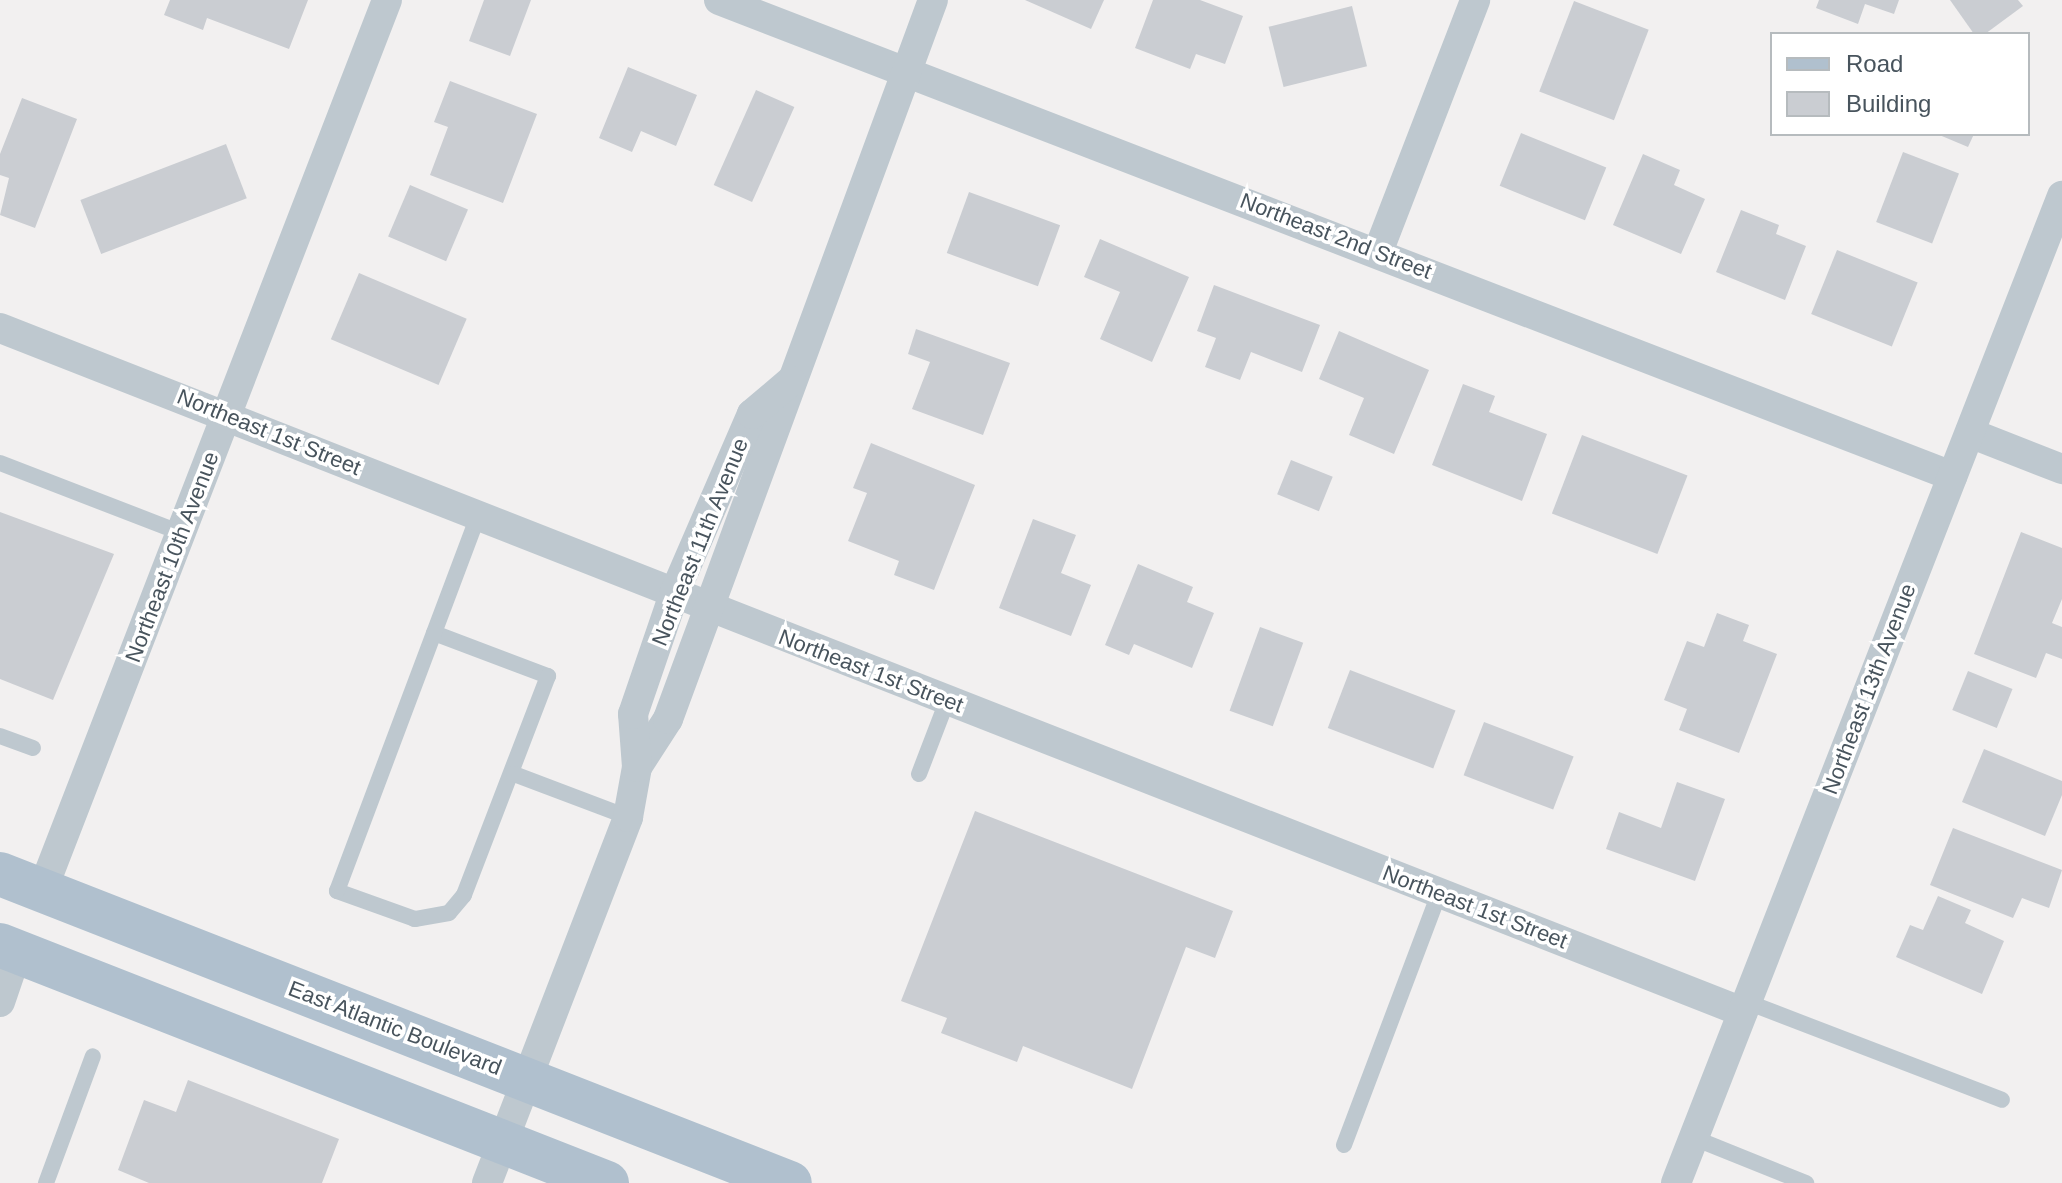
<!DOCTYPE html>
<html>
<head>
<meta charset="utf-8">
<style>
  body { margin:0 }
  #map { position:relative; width:2062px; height:1183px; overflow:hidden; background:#f2f0f0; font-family:Helvetica,sans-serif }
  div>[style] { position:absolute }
  .building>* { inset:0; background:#cacdd2; transform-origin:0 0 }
  .lane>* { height:16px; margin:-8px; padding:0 8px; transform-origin:8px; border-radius:8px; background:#bec8cf }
  .street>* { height:30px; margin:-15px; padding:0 15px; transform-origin:15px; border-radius:15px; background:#bec8cf }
  .primary>* { height:44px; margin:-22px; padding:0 22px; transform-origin:22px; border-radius:22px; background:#b0c0ce }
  span { translate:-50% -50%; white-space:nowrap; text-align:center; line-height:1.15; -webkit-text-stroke:7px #fff; paint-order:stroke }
  .street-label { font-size:22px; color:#48545d }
  .legend { position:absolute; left:1770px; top:32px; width:260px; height:104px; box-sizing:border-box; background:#fff; border:2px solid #b6bbbe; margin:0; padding:10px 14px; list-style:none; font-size:24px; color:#48545d }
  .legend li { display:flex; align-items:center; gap:16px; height:40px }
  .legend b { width:40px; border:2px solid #b6bbbe }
</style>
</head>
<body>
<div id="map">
  <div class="building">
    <div style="clip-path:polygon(170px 0,308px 0,289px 49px,207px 18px,203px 30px,164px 15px)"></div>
    <div style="clip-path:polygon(484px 0,531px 0,510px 56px,469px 41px)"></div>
    <div style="clip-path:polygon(1025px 0,1104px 0,1091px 29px)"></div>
    <div style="clip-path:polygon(1153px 0,1200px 0,1243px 16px,1225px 64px,1196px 54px,1190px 69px,1135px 48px)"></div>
    <div style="clip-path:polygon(1819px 0,1899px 0,1894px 14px,1865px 4px,1858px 24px,1816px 8px)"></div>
    <div style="clip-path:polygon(1950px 0,2018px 0,2023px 6px,1985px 34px,1974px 34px)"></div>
    <div style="left:1574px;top:1px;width:80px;height:97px;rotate:21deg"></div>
    <div style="left:1352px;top:6px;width:62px;height:86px;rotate:76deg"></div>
    <div style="clip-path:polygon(628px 67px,697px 95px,676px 146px,641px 131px,632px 152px,599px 138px)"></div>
    <div style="clip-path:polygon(450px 81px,537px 114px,503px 203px,430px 175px,448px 127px,434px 122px)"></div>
    <div style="left:756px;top:90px;width:42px;height:104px;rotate:24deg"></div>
    <div style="clip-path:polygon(22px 98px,77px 119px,35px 228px,0 215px,9px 178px,0 175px,0 154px)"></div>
    <div style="left:1521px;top:133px;width:92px;height:57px;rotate:22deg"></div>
    <div style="clip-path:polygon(1937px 134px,1974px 134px,1968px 147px)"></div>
    <div style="left:226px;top:144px;width:58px;height:156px;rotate:69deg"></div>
    <div style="left:1903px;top:152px;width:60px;height:75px;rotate:21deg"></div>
    <div style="clip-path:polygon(1643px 154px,1680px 170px,1674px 185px,1705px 199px,1681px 254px,1613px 225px)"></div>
    <div style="left:410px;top:185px;width:63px;height:56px;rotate:23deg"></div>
    <div style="left:969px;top:192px;width:97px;height:65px;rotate:20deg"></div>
    <div style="clip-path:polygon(1741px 210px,1779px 225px,1776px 234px,1806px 246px,1785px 300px,1716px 272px)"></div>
    <div style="clip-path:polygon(1100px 239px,1189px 277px,1152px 362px,1100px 339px,1120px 292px,1084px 277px)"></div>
    <div style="left:1837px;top:250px;width:87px;height:69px;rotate:22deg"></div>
    <div style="left:359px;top:273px;width:117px;height:72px;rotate:23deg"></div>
    <div style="clip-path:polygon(1214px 285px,1320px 325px,1302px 372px,1251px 352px,1240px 380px,1205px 367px,1216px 338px,1197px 331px)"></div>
    <div style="clip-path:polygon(916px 329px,1010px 363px,983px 435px,912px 409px,930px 362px,908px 354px)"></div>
    <div style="clip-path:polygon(1339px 331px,1429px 370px,1394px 454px,1349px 435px,1364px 398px,1319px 379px)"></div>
    <div style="clip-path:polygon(1463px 384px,1495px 396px,1489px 412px,1547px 434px,1522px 501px,1432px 465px)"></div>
    <div style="left:1582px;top:435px;width:113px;height:84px;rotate:21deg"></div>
    <div style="clip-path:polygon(871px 443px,975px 485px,934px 590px,894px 575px,899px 561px,848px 541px,867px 493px,853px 488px)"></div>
    <div style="left:1291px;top:460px;width:45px;height:37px;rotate:22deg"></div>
    <div style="clip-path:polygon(0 512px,114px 554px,53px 700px,0 679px)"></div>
    <div style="clip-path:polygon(1033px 519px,1076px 535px,1061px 573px,1091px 585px,1071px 636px,999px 608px)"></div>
    <div style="clip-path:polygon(2021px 532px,2062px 548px,2062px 599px,2052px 623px,2062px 627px,2062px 659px,2046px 653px,2036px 678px,1974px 654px)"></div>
    <div style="clip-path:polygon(1138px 564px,1193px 587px,1187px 602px,1214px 613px,1192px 668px,1134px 644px,1129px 655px,1105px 645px)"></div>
    <div style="clip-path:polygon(1717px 613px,1749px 625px,1743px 641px,1777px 654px,1739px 753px,1679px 730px,1687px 709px,1664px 700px,1687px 641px,1704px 647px)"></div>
    <div style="left:1260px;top:627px;width:46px;height:89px;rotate:20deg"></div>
    <div style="left:1350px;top:670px;width:113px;height:62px;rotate:21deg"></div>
    <div style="left:1968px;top:671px;width:48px;height:42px;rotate:22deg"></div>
    <div style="left:1484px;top:722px;width:96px;height:57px;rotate:21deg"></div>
    <div style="clip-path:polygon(1984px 749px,2062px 781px,2062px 795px,2045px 836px,1962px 802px)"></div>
    <div style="clip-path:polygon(1677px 782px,1725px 799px,1695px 881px,1606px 849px,1619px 812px,1661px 828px)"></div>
    <div style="clip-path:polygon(975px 811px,1233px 911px,1215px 958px,1186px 947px,1132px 1089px,1023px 1046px,1017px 1062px,941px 1033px,947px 1018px,901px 1001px)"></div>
    <div style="clip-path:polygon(1953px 828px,2062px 870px,2049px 908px,2022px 898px,2013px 918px,1930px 885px)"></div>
    <div style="clip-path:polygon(1938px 896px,1971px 910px,1965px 923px,2004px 941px,1982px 994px,1896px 957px,1910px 925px,1923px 930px)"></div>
    <div style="clip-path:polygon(188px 1080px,339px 1139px,322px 1183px,149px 1183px,118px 1170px,144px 1100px,176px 1112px)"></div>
  </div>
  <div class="lane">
    <div style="left:0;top:463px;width:194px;rotate:21.1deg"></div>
    <div style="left:434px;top:633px;width:122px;rotate:20.7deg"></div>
    <div style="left:548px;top:676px;width:235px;rotate:111deg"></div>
    <div style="left:464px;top:895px;width:23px;rotate:130deg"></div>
    <div style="left:449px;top:913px;width:35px;rotate:170deg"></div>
    <div style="left:415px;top:919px;width:83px;rotate:-160.3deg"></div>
    <div style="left:337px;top:891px;width:402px;rotate:-69.4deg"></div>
    <div style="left:0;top:736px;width:35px;rotate:20deg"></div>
    <div style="left:514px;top:774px;width:122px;rotate:20.7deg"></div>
    <div style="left:919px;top:774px;width:78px;rotate:-69deg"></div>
    <div style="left:1747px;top:1002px;width:273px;rotate:21deg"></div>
    <div style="left:1694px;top:1138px;width:121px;rotate:21.9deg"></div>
    <div style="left:1344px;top:1145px;width:269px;rotate:-69.3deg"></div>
    <div style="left:46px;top:1183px;width:135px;rotate:-69.7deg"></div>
  </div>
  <div class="street">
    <div style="left:719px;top:0;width:1322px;rotate:21.11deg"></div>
    <div style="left:1378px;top:252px;width:270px;rotate:-68.9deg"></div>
    <div style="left:0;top:328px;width:1872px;rotate:21.43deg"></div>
    <div style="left:1970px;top:433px;width:99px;rotate:21.4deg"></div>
    <div style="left:637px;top:767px;width:57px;rotate:-57.1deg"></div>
    <div style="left:668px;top:719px;width:766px;rotate:-69.77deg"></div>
    <div style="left:42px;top:891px;width:955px;rotate:-68.83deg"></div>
    <div style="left:0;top:1002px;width:53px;rotate:-71.2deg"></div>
    <div style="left:487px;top:1183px;width:392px;rotate:-68.9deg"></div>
    <div style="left:628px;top:817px;width:51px;rotate:-79.8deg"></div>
    <div style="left:637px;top:767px;width:53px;rotate:-94.3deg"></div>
    <div style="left:633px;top:714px;width:127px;rotate:-71.1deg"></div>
    <div style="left:674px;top:594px;width:196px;rotate:-66.6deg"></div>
    <div style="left:752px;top:414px;width:51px;rotate:-40.2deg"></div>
    <div style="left:1676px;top:1183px;width:1060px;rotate:-68.64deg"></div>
  </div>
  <div class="primary">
    <div style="left:0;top:874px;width:848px;rotate:21.36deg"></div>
    <div style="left:0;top:945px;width:652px;rotate:21.41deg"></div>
  </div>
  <div class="street-label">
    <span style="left:1336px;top:236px;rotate:21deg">Northeast 2nd Street</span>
    <span style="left:269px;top:432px;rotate:22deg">Northeast 1st Street</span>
    <span style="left:700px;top:542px;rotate:-68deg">Northeast 11th Avenue</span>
    <span style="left:172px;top:557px;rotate:-69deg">Northeast 10th Avenue</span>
    <span style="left:871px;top:671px;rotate:21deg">Northeast 1st Street</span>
    <span style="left:1869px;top:689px;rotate:-69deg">Northeast 13th Avenue</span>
    <span style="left:1475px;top:907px;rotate:21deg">Northeast 1st Street</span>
    <span style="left:395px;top:1028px;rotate:21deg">East Atlantic Boulevard</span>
  </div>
  <ul class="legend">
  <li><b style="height:10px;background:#b0c0ce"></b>Road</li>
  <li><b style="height:22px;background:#cacdd2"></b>Building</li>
  </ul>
</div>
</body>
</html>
